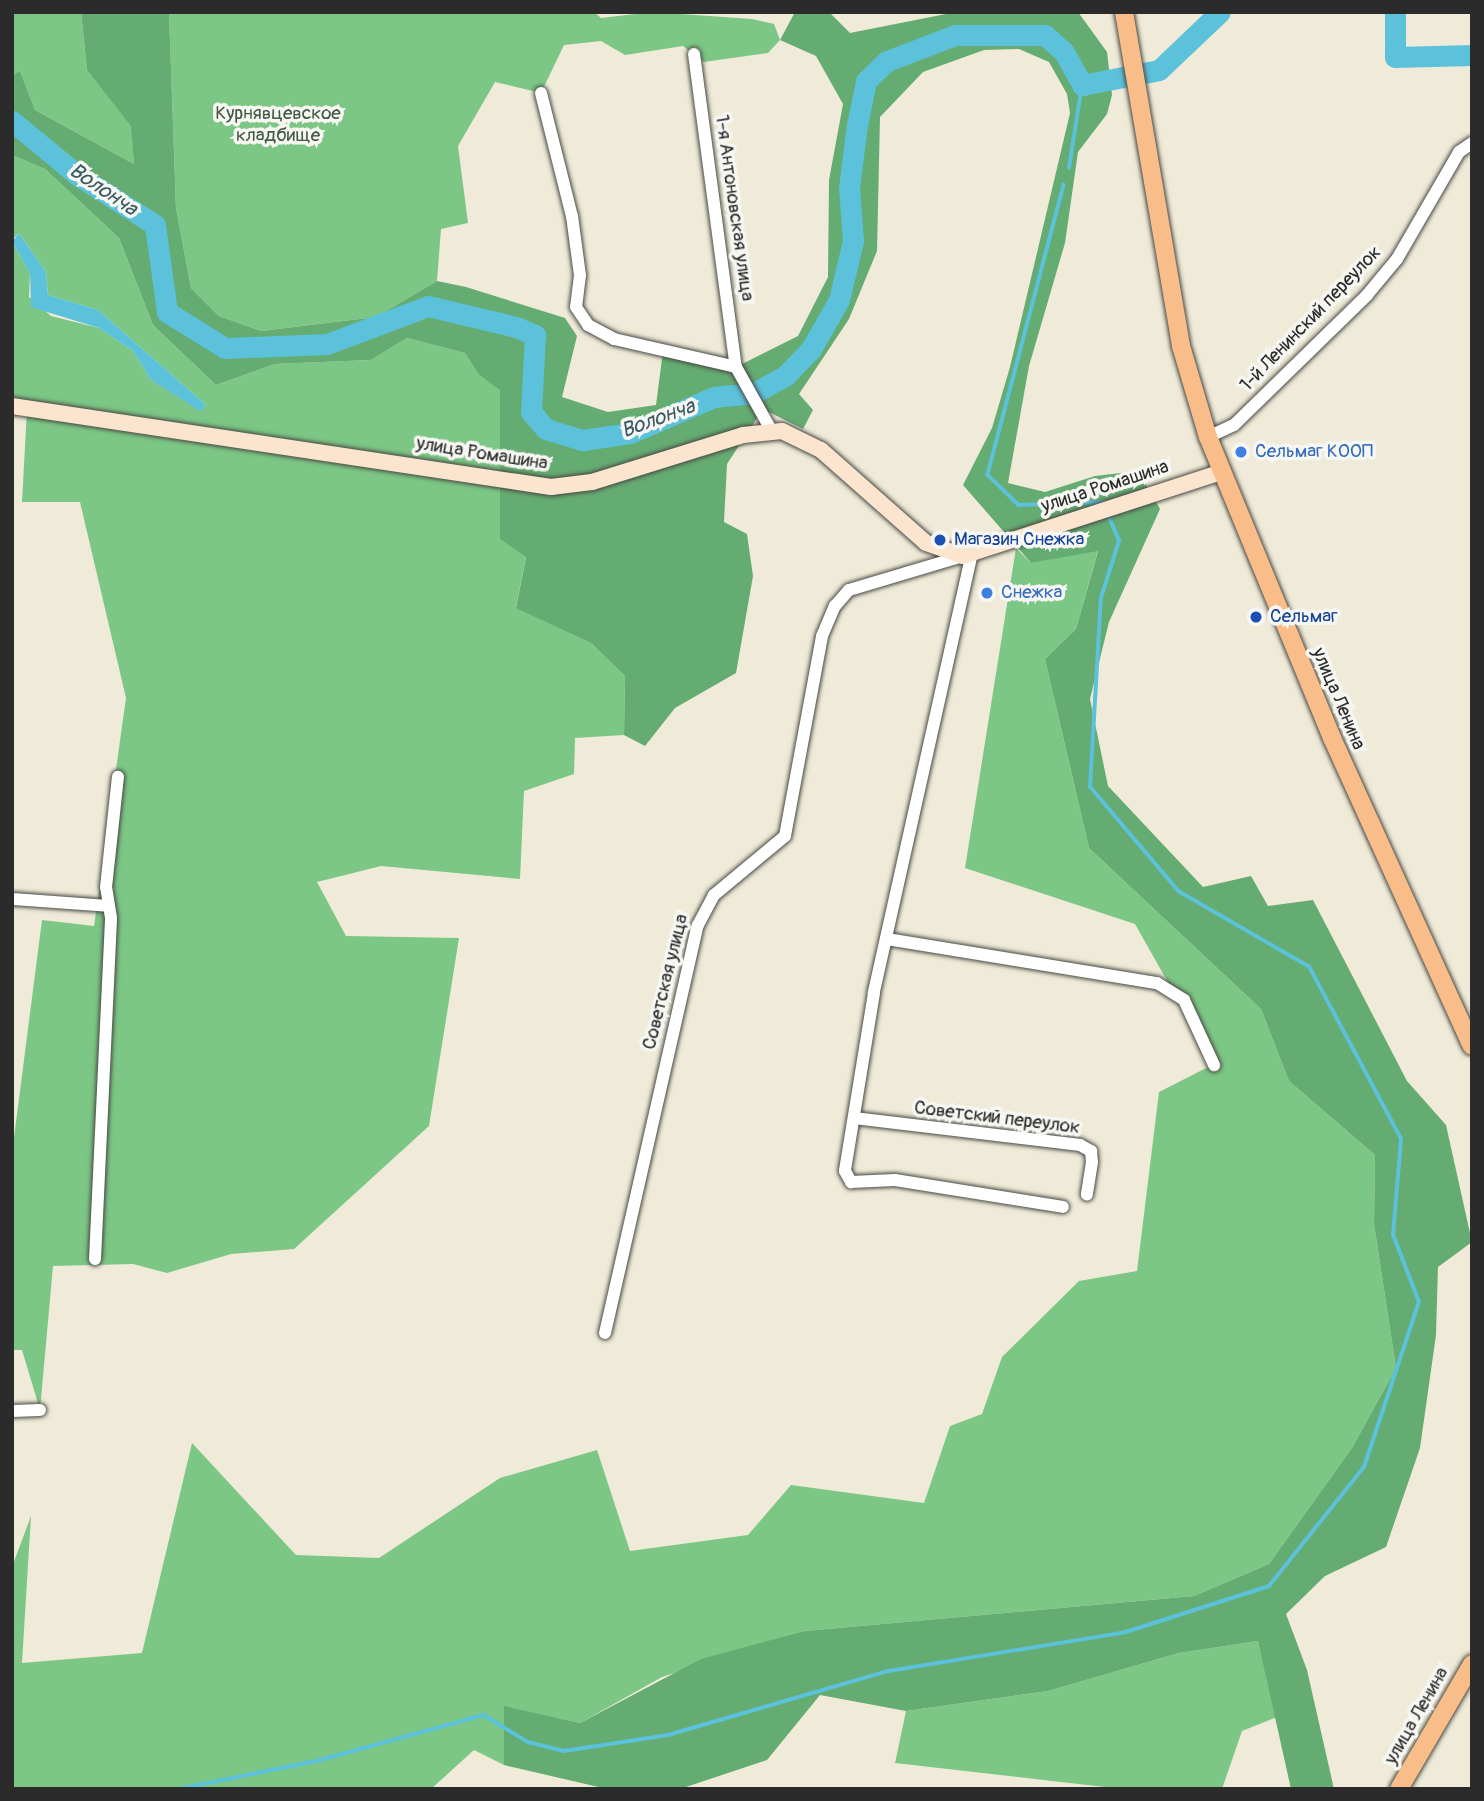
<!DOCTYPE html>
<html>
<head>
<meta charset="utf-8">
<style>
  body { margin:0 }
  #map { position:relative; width:1484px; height:1801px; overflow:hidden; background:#efebd8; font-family:Pangolin,sans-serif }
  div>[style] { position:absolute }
  .green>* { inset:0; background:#7cc785 }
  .forest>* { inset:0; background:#65ac72 }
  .water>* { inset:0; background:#5cc1da }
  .stream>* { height:3.5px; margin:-1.75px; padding:0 1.75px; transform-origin:1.75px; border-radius:1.75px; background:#5cc1da }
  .river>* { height:21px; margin:-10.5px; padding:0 10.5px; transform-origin:10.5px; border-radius:10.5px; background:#5cc1da }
  .roads { filter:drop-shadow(0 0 2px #484845) drop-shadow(0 0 2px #484845) }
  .street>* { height:12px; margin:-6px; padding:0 6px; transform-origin:6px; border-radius:6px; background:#fff }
  .secondary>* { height:16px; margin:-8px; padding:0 8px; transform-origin:8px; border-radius:8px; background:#fce5cf }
  .primary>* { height:18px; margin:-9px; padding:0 9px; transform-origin:9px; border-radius:9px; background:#f8bd88 }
  .dots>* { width:19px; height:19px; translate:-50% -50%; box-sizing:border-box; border:4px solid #f6f6f2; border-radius:50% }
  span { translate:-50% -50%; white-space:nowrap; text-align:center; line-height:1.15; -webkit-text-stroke:7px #f6f6f2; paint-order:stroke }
  .park-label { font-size:19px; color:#435a46 }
  .street-label { font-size:19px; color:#2b2b2b }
  .shop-label { font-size:19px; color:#366cbe }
  .left { translate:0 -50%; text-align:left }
  .transit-label { font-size:19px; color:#164399 }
  .water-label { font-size:21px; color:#3a5860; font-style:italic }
  .frame { position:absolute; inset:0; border:14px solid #2b2b2b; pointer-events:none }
</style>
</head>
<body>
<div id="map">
  <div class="green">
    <div style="clip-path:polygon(12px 12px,81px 12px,87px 70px,132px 126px,134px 164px,35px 110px,20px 71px,12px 75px)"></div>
    <div style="clip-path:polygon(169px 12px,594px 12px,601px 18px,652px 12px,752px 19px,774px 24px,780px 40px,768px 53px,704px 62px,683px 46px,625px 55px,601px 41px,564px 45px,541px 93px,495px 82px,458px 146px,468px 223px,441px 229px,437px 281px,376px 317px,261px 331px,219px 316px,191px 288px,176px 208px)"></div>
    <div style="clip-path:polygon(12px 155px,45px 169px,119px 238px,153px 325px,216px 385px,275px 364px,371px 360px,407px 338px,465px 353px,478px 374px,500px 389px,500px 539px,526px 556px,516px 607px,591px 643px,625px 676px,624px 735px,575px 738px,574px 774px,524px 791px,520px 879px,381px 866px,317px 882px,346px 936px,459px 938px,429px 1126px,294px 1249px,231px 1254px,167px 1273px,133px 1264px,53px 1266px,40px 1410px,22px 1350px,12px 1350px,12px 1153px,42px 920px,94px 926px,126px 698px,80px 502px,22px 502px,27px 409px,12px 406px,12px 242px,30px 273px,29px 297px,51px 316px,99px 328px,133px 351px,151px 380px,202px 411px,205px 404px,98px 310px,48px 295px,46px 272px,19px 233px,12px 240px)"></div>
    <div style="clip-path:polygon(1016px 548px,1031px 563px,1098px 550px,1076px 629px,1045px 659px,1089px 848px,1261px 1009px,1289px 1081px,1375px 1155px,1374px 1224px,1396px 1368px,1352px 1448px,1269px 1564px,1194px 1596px,805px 1631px,662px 1677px,580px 1723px,505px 1707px,504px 1765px,474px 1750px,431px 1789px,12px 1789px,12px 1567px,31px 1516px,22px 1663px,142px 1653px,192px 1443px,296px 1555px,379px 1558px,500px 1478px,597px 1450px,630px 1551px,748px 1535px,791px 1485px,924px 1503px,950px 1426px,982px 1414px,1002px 1357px,1079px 1281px,1137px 1271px,1159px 1092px,1214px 1064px,1135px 924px,965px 868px)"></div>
    <div style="clip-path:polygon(1258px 1641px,1277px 1717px,1242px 1731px,1222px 1789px,1122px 1789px,895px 1763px,906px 1711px,1048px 1691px,1179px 1653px)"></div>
  </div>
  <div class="forest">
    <div style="clip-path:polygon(81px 12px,169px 12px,176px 208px,191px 288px,219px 316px,261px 331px,376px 317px,437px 281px,466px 287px,565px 318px,577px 336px,562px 397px,608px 412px,656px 405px,663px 351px,736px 367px,798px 336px,828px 277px,829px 180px,843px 104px,816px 56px,780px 40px,795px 12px,829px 12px,850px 33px,956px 12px,1078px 12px,1107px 52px,1112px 95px,1107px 114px,1078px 152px,1065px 243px,1029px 366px,1008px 483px,1045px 492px,1095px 476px,1138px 471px,1160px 509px,1109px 622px,1090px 699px,1108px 786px,1203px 887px,1251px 876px,1268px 906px,1313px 900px,1407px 1081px,1446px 1125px,1472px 1242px,1438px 1267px,1436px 1335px,1420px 1448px,1386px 1547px,1325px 1576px,1286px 1614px,1307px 1670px,1334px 1789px,1291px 1789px,1258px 1641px,1179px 1653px,1048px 1691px,906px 1711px,820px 1695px,767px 1760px,680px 1789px,607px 1789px,504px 1765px,504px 1706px,580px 1723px,701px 1659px,805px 1631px,1194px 1596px,1269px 1564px,1352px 1448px,1396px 1368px,1374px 1224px,1375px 1155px,1289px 1081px,1261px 1009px,1089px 848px,1045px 659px,1076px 629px,1098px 551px,1031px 563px,963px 485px,992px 428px,1010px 367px,1070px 113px,1067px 94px,1049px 62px,1019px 49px,984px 50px,923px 72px,880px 117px,877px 251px,849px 319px,799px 394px,813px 410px,803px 429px,763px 409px,727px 464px,724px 522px,747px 534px,753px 576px,736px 673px,675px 708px,645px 746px,624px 735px,625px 676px,591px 643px,516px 608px,526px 557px,500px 539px,500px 390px,478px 374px,465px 353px,407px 338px,371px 360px,275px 364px,216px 385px,153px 325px,119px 238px,45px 169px,12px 155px,12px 75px,20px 71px,35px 110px,134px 164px,131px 126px,87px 70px)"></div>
  </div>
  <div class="water">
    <div style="clip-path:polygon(19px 233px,46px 272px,48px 295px,98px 310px,205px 404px,202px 412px,151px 380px,133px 351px,99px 328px,31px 307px,30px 273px,12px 242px)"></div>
  </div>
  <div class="stream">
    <div style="left:1069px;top:168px;width:84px;rotate:-81.1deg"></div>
    <div style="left:1064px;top:185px;width:300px;rotate:104.7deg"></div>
    <div style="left:988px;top:475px;width:43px;rotate:44.1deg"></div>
    <div style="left:1019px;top:505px;width:84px;rotate:-2deg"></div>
    <div style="left:178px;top:1789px;width:142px;rotate:-11.4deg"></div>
    <div style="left:317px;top:1761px;width:173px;rotate:-15.4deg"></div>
    <div style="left:484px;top:1715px;width:52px;rotate:31.5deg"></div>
    <div style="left:528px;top:1742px;width:37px;rotate:14deg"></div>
    <div style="left:564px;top:1751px;width:105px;rotate:-8.7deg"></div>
    <div style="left:668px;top:1735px;width:230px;rotate:-16.2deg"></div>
    <div style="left:889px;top:1671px;width:240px;rotate:-9.3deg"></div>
    <div style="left:1126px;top:1632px;width:150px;rotate:-17.8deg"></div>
    <div style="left:1269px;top:1586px;width:152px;rotate:-51.4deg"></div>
    <div style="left:1364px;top:1467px;width:174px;rotate:-71.6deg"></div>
    <div style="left:1419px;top:1302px;width:72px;rotate:-111.2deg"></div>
    <div style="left:1393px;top:1235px;width:96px;rotate:-85.2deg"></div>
    <div style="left:1401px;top:1139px;width:195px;rotate:-118.1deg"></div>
    <div style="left:1309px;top:967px;width:150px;rotate:-150deg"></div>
    <div style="left:1179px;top:892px;width:138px;rotate:-130.3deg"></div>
    <div style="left:1090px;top:787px;width:189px;rotate:-86.7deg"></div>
    <div style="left:1101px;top:598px;width:60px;rotate:-72.5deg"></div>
    <div style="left:1119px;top:541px;width:26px;rotate:-113deg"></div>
  </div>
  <div class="river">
    <div style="left:1395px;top:12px;width:45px;rotate:90deg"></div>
    <div style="left:1395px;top:57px;width:77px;rotate:-1.5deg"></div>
    <div style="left:12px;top:121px;width:83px;rotate:39.6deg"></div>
    <div style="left:76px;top:174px;width:94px;rotate:32.8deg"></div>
    <div style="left:155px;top:225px;width:88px;rotate:82.1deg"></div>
    <div style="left:167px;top:312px;width:68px;rotate:31.8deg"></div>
    <div style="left:225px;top:348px;width:102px;rotate:-2.2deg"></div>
    <div style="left:327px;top:344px;width:108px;rotate:-20.6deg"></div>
    <div style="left:428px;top:306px;width:90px;rotate:13.4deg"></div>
    <div style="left:516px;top:327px;width:21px;rotate:23deg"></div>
    <div style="left:535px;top:335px;width:77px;rotate:93deg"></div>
    <div style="left:531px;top:412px;width:23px;rotate:49deg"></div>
    <div style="left:546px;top:429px;width:39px;rotate:17deg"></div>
    <div style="left:583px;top:440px;width:48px;rotate:-8.5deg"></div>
    <div style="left:630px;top:433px;width:91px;rotate:-23.2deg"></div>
    <div style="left:714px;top:397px;width:40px;rotate:-5.7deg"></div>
    <div style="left:754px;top:393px;width:37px;rotate:-29deg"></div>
    <div style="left:786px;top:375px;width:36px;rotate:-46deg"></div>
    <div style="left:811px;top:349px;width:56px;rotate:-60.3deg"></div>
    <div style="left:839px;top:300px;width:61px;rotate:-76.7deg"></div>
    <div style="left:853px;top:241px;width:53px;rotate:-94.3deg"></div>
    <div style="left:849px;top:188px;width:64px;rotate:-82.8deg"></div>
    <div style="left:857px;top:125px;width:45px;rotate:-78.4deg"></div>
    <div style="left:866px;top:81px;width:29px;rotate:-44deg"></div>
    <div style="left:887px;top:61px;width:73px;rotate:-20.9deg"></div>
    <div style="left:955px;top:35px;width:90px"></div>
    <div style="left:1045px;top:35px;width:25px;rotate:42deg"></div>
    <div style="left:1064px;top:52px;width:38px;rotate:61deg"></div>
    <div style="left:1082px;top:85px;width:78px;rotate:-11deg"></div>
    <div style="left:1159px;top:70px;width:84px;rotate:-43.6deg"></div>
  </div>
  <div class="roads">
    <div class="street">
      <div style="left:694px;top:54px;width:316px;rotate:82.4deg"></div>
      <div style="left:541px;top:93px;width:127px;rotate:75.9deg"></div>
      <div style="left:572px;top:216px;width:60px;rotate:82.3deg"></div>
      <div style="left:580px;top:275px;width:32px;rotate:97deg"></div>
      <div style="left:576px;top:307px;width:22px;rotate:56deg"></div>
      <div style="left:588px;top:325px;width:30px;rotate:28deg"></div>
      <div style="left:614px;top:339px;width:125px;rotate:12.9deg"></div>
      <div style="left:736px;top:367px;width:72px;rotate:60.9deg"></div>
      <div style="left:1208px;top:437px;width:29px;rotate:-25deg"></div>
      <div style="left:1234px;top:425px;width:186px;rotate:-44.3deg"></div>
      <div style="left:1367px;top:295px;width:47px;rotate:-50.2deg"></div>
      <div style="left:1397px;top:259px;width:124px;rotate:-59.9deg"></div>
      <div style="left:1459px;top:152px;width:16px;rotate:-35deg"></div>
      <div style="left:972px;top:553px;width:451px;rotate:102.6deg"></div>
      <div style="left:874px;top:993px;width:180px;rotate:99.3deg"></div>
      <div style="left:845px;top:1171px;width:13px;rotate:61deg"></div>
      <div style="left:851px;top:1182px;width:44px;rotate:-2.6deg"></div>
      <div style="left:895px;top:1180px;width:170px;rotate:9.1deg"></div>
      <div style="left:12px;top:899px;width:97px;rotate:4.1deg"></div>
      <div style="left:887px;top:939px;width:274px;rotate:9.3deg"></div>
      <div style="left:1157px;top:983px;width:32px;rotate:32deg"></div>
      <div style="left:1184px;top:1000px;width:72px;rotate:65.2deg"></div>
      <div style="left:854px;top:1118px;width:228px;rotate:6.8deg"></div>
      <div style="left:1080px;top:1145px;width:13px;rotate:29deg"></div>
      <div style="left:1091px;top:1151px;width:11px;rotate:85deg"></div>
      <div style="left:1092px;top:1162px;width:33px;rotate:99deg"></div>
      <div style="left:95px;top:1259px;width:341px;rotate:-87.3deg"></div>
      <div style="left:111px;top:918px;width:31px;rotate:-99deg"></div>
      <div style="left:106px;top:887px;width:111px;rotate:-83.8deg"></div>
      <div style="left:605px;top:1333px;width:418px;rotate:-77.2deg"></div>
      <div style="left:698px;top:925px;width:34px;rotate:-62deg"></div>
      <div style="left:714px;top:895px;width:92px;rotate:-39.7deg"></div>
      <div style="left:785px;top:836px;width:203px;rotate:-79.5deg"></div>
      <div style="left:822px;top:636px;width:33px;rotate:-67deg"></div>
      <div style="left:835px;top:606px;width:21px;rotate:-49deg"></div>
      <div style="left:849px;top:590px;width:119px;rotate:-16.6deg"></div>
      <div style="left:12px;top:1411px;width:28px;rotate:-2deg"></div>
    </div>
    <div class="secondary">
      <div style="left:12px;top:406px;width:545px;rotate:8.55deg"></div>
      <div style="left:551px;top:487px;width:41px;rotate:-7deg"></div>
      <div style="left:592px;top:482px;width:158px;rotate:-17.3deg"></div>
      <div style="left:743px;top:435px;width:39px;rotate:-6deg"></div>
      <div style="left:782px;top:431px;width:43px;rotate:26deg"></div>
      <div style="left:821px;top:450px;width:140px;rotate:41.5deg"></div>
      <div style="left:926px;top:543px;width:39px;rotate:19deg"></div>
      <div style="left:963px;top:556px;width:271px;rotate:-18deg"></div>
    </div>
    <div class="primary">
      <div style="left:1124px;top:12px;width:339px;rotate:80.3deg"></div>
      <div style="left:1181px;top:346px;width:95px;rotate:73.5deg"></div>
      <div style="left:1208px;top:437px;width:326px;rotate:67.6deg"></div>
      <div style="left:1332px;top:738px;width:338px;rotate:65.6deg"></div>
      <div style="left:1399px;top:1789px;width:145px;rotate:-59.7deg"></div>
    </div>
  </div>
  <div class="dots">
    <div style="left:1241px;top:452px;background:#3f7fe0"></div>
    <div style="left:940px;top:540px;background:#1a4fb4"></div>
    <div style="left:987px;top:593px;background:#3f7fe0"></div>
    <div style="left:1256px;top:617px;background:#1a4fb4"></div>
  </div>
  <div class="park-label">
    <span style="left:278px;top:125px">Курнявцевское<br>кладбище</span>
  </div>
  <div class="street-label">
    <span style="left:734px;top:208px;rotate:82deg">1-я Антоновская улица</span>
    <span style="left:1311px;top:319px;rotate:-46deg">1-й Ленинский переулок</span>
    <span style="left:482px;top:454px;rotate:9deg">улица Ромашина</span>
    <span style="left:1105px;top:487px;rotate:-18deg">улица Ромашина</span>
    <span style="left:1338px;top:699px;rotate:67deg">улица Ленина</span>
    <span style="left:666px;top:982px;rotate:-76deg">Советская улица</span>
    <span style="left:997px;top:1118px;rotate:7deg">Советский переулок</span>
    <span style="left:1417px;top:1716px;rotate:-60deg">улица Ленина</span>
  </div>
  <div class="shop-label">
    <span class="left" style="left:1255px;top:452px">Сельмаг КООП</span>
    <span class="left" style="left:1001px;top:593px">Снежка</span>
  </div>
  <div class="transit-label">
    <span class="left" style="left:954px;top:540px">Магазин Снежка</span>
    <span class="left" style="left:1270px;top:617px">Сельмаг</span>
  </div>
  <div class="water-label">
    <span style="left:103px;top:190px;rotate:34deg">Волонча</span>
    <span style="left:658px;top:419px;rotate:-20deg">Волонча</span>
  </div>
  <div class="frame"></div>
</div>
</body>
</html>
